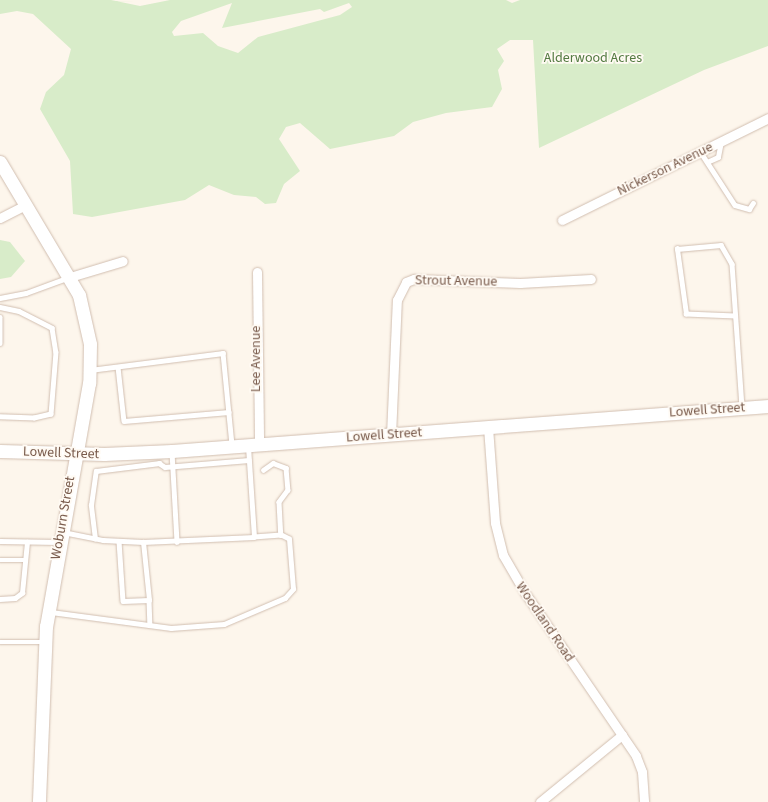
<!DOCTYPE html>
<html>
<head>
<meta charset="utf-8">
<style>
  body { margin:0 }
  #map { position:relative; width:768px; height:802px; overflow:hidden; background:#fdf6ec; font-family:"Source Sans 3",sans-serif }
  div>[style] { position:absolute }
  .green>* { inset:0; background:#d8ecc9 }
  .roads { filter:drop-shadow(0 0 1px #d1beb0) drop-shadow(0 0 1px #d1beb0) }
  .lane>* { height:4.5px; margin:-2.25px; padding:0 2.25px; transform-origin:2.25px; border-radius:2.25px; background:#fff }
  .street>* { height:9px; margin:-4.5px; padding:0 4.5px; transform-origin:4.5px; border-radius:4.5px; background:#fff }
  .secondary>* { height:13px; margin:-6.5px; padding:0 6.5px; transform-origin:6.5px; border-radius:6.5px; background:#fff }
  span { translate:-50% -50%; white-space:nowrap; text-align:center; line-height:1.15; -webkit-text-stroke:3.5px #fffaf3; paint-order:stroke }
  .park-label { font-size:14px; color:#537a41 }
  .street-label { font-size:14px; color:#7a5c4d }
</style>
</head>
<body>
<div id="map">
  <div class="green">
    <div style="clip-path:polygon(evenodd,0 0,111px 0,140px 6px,170px 0,506px 0,512px 3px,520px 0,768px 0,768px 46px,704px 70px,539px 148px,533px 40px,510px 40px,497px 49px,504px 61px,498px 70px,502px 89px,492px 107px,446px 113px,413px 122px,394px 136px,330px 149px,300px 123px,286px 127px,279px 139px,300px 171px,284px 184px,276px 203px,265px 204px,256px 197px,234px 195px,209px 185px,185px 200px,92px 217px,73px 214px,70px 161px,40px 109px,46px 92px,64px 75px,71px 49px,33px 14px,17px 11px,0 14px,0 0,232px 3px,222px 28px,320px 9px,324px 12px,349px 3px,352px 7px,340px 15px,258px 37px,238px 53px,218px 46px,203px 33px,174px 36px,172px 32px,181px 21px,232px 3px)"></div>
    <div style="clip-path:polygon(0 240px,10px 242px,25px 261px,11px 277px,0 279px)"></div>
  </div>
  <div class="roads">
    <div class="lane">
      <div style="left:700px;top:151px;width:64px;rotate:57.1deg"></div>
      <div style="left:735px;top:205px;width:15px;rotate:16deg"></div>
      <div style="left:749px;top:209px;width:7px;rotate:-56deg"></div>
      <div style="left:707px;top:162px;width:12px;rotate:-24deg"></div>
      <div style="left:718px;top:157px;width:16px;rotate:-79deg"></div>
      <div style="left:0;top:298px;width:26px;rotate:-11deg"></div>
      <div style="left:26px;top:293px;width:44px;rotate:-20.1deg"></div>
      <div style="left:0;top:307px;width:19px;rotate:12deg"></div>
      <div style="left:19px;top:311px;width:37px;rotate:27deg"></div>
      <div style="left:52px;top:328px;width:24px;rotate:81deg"></div>
      <div style="left:56px;top:352px;width:62px;rotate:94.6deg"></div>
      <div style="left:51px;top:414px;width:17px;rotate:167deg"></div>
      <div style="left:34px;top:418px;width:34px;rotate:-178deg"></div>
      <div style="left:735px;top:316px;width:49px;rotate:-177.7deg"></div>
      <div style="left:686px;top:314px;width:66px;rotate:-97.9deg"></div>
      <div style="left:677px;top:249px;width:44px;rotate:-5.2deg"></div>
      <div style="left:721px;top:245px;width:22px;rotate:60deg"></div>
      <div style="left:732px;top:264px;width:142px;rotate:86deg"></div>
      <div style="left:0;top:317px;width:26px;rotate:90deg"></div>
      <div style="left:118px;top:367px;width:54px;rotate:83.7deg"></div>
      <div style="left:124px;top:421px;width:105px;rotate:-4.9deg"></div>
      <div style="left:90px;top:370px;width:134px;rotate:-7.3deg"></div>
      <div style="left:223px;top:353px;width:92px;rotate:84.4deg"></div>
      <div style="left:172px;top:452px;width:90px;rotate:86.8deg"></div>
      <div style="left:263px;top:470px;width:12px;rotate:-35deg"></div>
      <div style="left:273px;top:463px;width:14px;rotate:21deg"></div>
      <div style="left:286px;top:468px;width:22px;rotate:85deg"></div>
      <div style="left:288px;top:490px;width:15px;rotate:127deg"></div>
      <div style="left:279px;top:502px;width:33px;rotate:87deg"></div>
      <div style="left:63px;top:532px;width:41px;rotate:11.3deg"></div>
      <div style="left:103px;top:540px;width:40px;rotate:2.9deg"></div>
      <div style="left:143px;top:542px;width:111px;rotate:-2.6deg"></div>
      <div style="left:254px;top:537px;width:90px;rotate:-93.8deg"></div>
      <div style="left:95px;top:539px;width:34px;rotate:-97deg"></div>
      <div style="left:91px;top:505px;width:34px;rotate:-82deg"></div>
      <div style="left:96px;top:471px;width:64px;rotate:-7.2deg"></div>
      <div style="left:159px;top:463px;width:7px;rotate:34deg"></div>
      <div style="left:165px;top:467px;width:84px;rotate:-4.8deg"></div>
      <div style="left:0;top:541px;width:58px;rotate:1deg"></div>
      <div style="left:119px;top:541px;width:60px;rotate:86.2deg"></div>
      <div style="left:123px;top:601px;width:26px;rotate:-2deg"></div>
      <div style="left:149px;top:600px;width:58px;rotate:-95.9deg"></div>
      <div style="left:0;top:560px;width:26px"></div>
      <div style="left:0;top:599px;width:15px;rotate:-4deg"></div>
      <div style="left:15px;top:598px;width:9px;rotate:-36deg"></div>
      <div style="left:22px;top:593px;width:51px;rotate:-84.4deg"></div>
      <div style="left:149px;top:600px;width:25px;rotate:88deg"></div>
      <div style="left:51px;top:612px;width:121px;rotate:7.6deg"></div>
      <div style="left:171px;top:628px;width:53px;rotate:-4.3deg"></div>
      <div style="left:224px;top:624px;width:66px;rotate:-23.1deg"></div>
      <div style="left:285px;top:598px;width:12px;rotate:-48deg"></div>
      <div style="left:293px;top:589px;width:50px;rotate:-94.6deg"></div>
      <div style="left:289px;top:539px;width:9px;rotate:-153deg"></div>
      <div style="left:281px;top:535px;width:27px;rotate:176deg"></div>
      <div style="left:0;top:642px;width:44px"></div>
    </div>
    <div class="street">
      <div style="left:0;top:218px;width:28px;rotate:-27deg"></div>
      <div style="left:562px;top:220px;width:230px;rotate:-26.3deg"></div>
      <div style="left:257px;top:272px;width:173px;rotate:89.3deg"></div>
      <div style="left:70px;top:277px;width:55px;rotate:-16.8deg"></div>
      <div style="left:488px;top:427px;width:96px;rotate:85.8deg"></div>
      <div style="left:495px;top:523px;width:33px;rotate:76deg"></div>
      <div style="left:503px;top:555px;width:44px;rotate:59.9deg"></div>
      <div style="left:525px;top:593px;width:197px;rotate:55.7deg"></div>
      <div style="left:636px;top:756px;width:17px;rotate:69deg"></div>
      <div style="left:642px;top:772px;width:30px;rotate:86deg"></div>
      <div style="left:391px;top:435px;width:135px;rotate:-87.5deg"></div>
      <div style="left:397px;top:300px;width:20px;rotate:-63deg"></div>
      <div style="left:406px;top:282px;width:9px;rotate:-21deg"></div>
      <div style="left:414px;top:279px;width:106px;rotate:2.2deg"></div>
      <div style="left:520px;top:283px;width:71px;rotate:-3.2deg"></div>
      <div style="left:540px;top:802px;width:106px;rotate:-39.3deg"></div>
    </div>
    <div class="secondary">
      <div style="left:0;top:162px;width:155px;rotate:59.3deg"></div>
      <div style="left:79px;top:295px;width:50px;rotate:77.3deg"></div>
      <div style="left:90px;top:344px;width:39px;rotate:91deg"></div>
      <div style="left:89px;top:383px;width:247px;rotate:100deg"></div>
      <div style="left:46px;top:626px;width:176px;rotate:92.3deg"></div>
      <div style="left:0;top:451px;width:104px;rotate:1.7deg"></div>
      <div style="left:104px;top:454px;width:68px;rotate:-2.5deg"></div>
      <div style="left:172px;top:451px;width:598px;rotate:-4.32deg"></div>
    </div>
  </div>
  <div class="park-label">
    <span style="left:593px;top:58px">Alderwood Acres</span>
  </div>
  <div class="street-label">
    <span style="left:665px;top:169px;rotate:-26deg">Nickerson Avenue</span>
    <span style="left:456px;top:281px;rotate:1deg">Strout Avenue</span>
    <span style="left:256px;top:359px;rotate:-90deg">Lee Avenue</span>
    <span style="left:707px;top:410px;rotate:-4deg">Lowell Street</span>
    <span style="left:384px;top:435px;rotate:-4deg">Lowell Street</span>
    <span style="left:61px;top:453px;rotate:2deg">Lowell Street</span>
    <span style="left:63px;top:518px;rotate:-80deg">Woburn Street</span>
    <span style="left:545px;top:622px;rotate:56deg">Woodland Road</span>
  </div>
</div>
</body>
</html>
